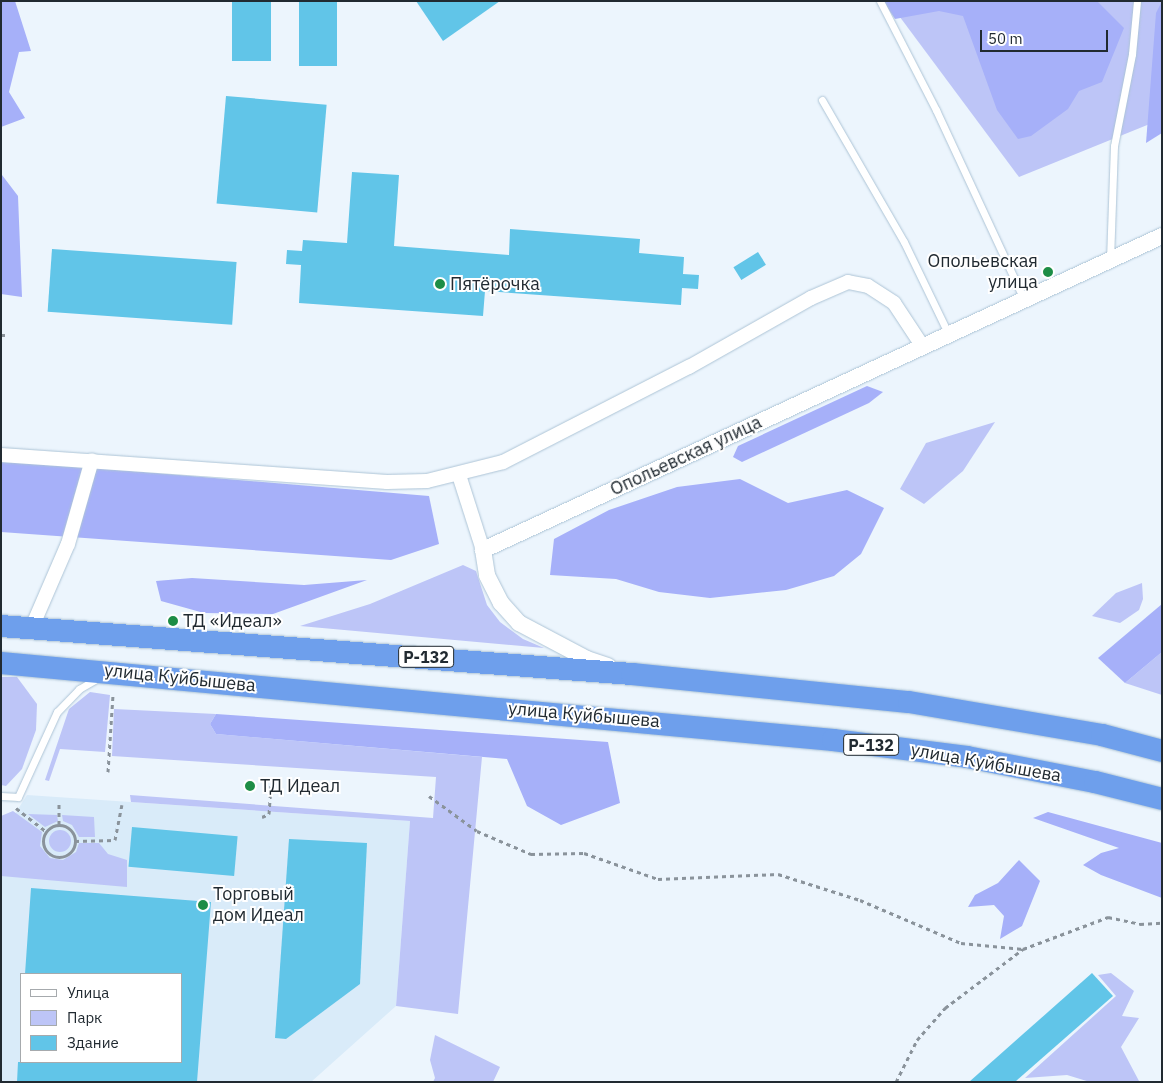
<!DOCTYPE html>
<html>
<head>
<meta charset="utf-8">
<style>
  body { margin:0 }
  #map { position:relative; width:1163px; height:1083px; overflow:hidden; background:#ecf5fd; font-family:"IBM Plex Sans",sans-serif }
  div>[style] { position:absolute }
  .built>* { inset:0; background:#d9ebf9 }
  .green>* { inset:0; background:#bdc5f7 }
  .round { border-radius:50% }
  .forest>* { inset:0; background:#a6b0f9 }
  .building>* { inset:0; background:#61c5e8; transform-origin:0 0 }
  .path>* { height:3px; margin-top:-1.5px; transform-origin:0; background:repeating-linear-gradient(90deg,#8a939b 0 4px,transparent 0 8px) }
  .path>.ring { margin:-1.5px; padding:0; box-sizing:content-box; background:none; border:3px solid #8a939b; border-radius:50% }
  .roads { filter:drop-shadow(0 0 1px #adc4d6) drop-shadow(0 0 1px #adc4d6) }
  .service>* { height:7px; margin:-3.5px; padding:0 3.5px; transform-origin:3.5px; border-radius:3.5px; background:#fff }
  .minor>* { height:14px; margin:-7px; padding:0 7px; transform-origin:7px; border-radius:7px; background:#fff }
  .tertiary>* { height:16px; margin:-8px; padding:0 8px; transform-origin:8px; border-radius:8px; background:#fff }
  .trunk>* { height:22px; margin:-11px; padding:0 11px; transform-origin:11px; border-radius:11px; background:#6e9fec }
  .dots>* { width:14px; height:14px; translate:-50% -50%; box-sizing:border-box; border:2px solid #fff; border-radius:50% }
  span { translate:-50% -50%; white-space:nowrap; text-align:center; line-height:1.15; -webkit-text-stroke:4px #fff; paint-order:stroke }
  .shield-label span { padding:1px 4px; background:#fff; border:1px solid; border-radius:4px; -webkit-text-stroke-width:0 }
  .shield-label { font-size:16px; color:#212a31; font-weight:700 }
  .poi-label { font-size:18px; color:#212a31 }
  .right { translate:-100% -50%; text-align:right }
  .left { translate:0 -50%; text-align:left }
  .street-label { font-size:18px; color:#212a31 }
  .frame { position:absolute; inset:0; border:2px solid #212a31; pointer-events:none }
  .legend { position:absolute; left:20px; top:973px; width:162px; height:90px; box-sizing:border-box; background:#fff; border:1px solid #a6aaad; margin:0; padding:6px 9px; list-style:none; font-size:15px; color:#212a31 }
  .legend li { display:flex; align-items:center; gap:10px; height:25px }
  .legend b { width:25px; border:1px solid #a6aaad }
  .scale { position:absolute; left:980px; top:30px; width:128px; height:22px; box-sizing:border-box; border:2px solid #212a31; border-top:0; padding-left:6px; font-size:15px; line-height:18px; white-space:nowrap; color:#212a31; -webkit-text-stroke:4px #fff; paint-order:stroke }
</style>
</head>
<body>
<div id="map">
  <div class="built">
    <div style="clip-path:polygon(evenodd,27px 795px,410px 821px,396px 1006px,311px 1082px,1px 1082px,1px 836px,27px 795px,21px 974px,181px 974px,181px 1062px,21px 1062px,21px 974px)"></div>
  </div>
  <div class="green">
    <div style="clip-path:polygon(888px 1px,1162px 1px,1162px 119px,1019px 177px)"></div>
    <div style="clip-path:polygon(995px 422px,963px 471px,924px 504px,900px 489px,926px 443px)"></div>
    <div style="clip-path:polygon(463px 565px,476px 571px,487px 605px,500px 622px,523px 639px,544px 648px,300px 626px,370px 604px)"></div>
    <div style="clip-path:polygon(1142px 583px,1143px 599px,1139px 610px,1120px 623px,1092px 616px,1116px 593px)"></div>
    <div style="clip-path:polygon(1162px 652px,1162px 695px,1125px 683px)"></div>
    <div style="clip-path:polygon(1px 677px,17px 677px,37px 704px,36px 730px,22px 769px,6px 786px,1px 785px)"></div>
    <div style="clip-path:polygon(90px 692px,110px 695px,105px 752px,60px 749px,49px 781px,45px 780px,69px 709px)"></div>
    <div style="clip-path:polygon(114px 709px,216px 714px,210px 724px,216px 734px,482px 757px,458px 1014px,396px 1006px,410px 821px,131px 802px,130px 795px,433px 818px,436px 777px,112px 756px)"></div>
    <div style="clip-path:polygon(13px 811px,42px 832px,40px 846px,50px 858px,63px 860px,76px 852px,79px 843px,99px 843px,108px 854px,127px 860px,127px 887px,1px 876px,1px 816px)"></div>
    <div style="clip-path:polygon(28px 814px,57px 815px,58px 821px,45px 827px)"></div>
    <div style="clip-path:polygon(62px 815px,94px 817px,95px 837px,79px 837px,72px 825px,63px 821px)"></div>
    <div class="round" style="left:49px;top:830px;width:22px;height:22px"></div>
    <div style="clip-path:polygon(1111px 973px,1134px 991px,1122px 1016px,1139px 1018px,1121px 1047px,1139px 1081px,1090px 1082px,1067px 1075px,1025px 1078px,1116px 996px,1098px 975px)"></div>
    <div style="clip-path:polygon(435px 1035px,500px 1067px,493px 1082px,433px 1082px,435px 1078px,430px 1060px)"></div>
  </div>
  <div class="forest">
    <div style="clip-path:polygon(1px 1px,15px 1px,31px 51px,19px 52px,9px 92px,25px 118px,1px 127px)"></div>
    <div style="clip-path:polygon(883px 1px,1097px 1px,1124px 28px,1102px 82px,1079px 91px,1068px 109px,1031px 136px,1018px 139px,997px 110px,963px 16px,939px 11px,895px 19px)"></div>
    <div style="clip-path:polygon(1162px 1px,1162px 133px,1146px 143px,1156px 13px)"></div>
    <div style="clip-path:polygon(1px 168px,2px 175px,18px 196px,22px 297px,1px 294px)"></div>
    <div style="clip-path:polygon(867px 386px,883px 392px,869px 403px,742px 462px,733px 457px,738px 446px)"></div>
    <div style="clip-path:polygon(1px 460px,429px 496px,439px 544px,391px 560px,1px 532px)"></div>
    <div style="clip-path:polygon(740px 479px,788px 503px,847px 490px,884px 508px,861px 554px,834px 576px,786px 590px,710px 598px,659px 592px,616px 579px,550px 575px,554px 539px,609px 510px,677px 487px)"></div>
    <div style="clip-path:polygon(192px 578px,304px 585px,367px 580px,273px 614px,204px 613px,161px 601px,156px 581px)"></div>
    <div style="clip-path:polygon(1162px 604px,1162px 652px,1125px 683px,1098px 658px)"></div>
    <div style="clip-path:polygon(216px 714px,608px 742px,620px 803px,561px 825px,527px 806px,507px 759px,216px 734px,210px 724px)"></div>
    <div style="clip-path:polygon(1048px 812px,1162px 843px,1162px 898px,1101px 875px,1083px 865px,1101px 853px,1119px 848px,1033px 818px)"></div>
    <div style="clip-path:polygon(1019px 860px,1040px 881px,1022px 926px,1000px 939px,1004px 916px,994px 905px,968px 907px,975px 895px,998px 883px)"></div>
  </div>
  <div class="building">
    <div style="left:232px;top:1px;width:39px;height:60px"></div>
    <div style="left:299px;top:1px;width:38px;height:65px"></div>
    <div style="clip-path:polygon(416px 1px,500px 1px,443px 41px)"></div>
    <div style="left:226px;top:96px;width:101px;height:108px;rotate:5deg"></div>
    <div style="clip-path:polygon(352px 172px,399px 175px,394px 246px,509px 255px,510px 229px,640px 239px,639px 253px,684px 257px,683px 274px,699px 275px,698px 289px,682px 288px,681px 305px,485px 291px,483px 316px,299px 303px,301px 265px,286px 264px,287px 250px,302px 251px,303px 240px,347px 243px)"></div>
    <div style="left:52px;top:249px;width:185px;height:63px;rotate:4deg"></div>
    <div style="left:758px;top:252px;width:15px;height:29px;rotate:58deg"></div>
    <div style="left:132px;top:827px;width:106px;height:40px;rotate:5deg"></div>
    <div style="clip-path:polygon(289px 839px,367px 843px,360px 984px,286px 1039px,275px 1038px)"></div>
    <div style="clip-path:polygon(31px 888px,211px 902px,197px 1082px,17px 1082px,18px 1062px,181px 1062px,181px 974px,25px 974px)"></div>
    <div style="clip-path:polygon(1092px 973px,1113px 996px,1015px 1082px,969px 1082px)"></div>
  </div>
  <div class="path">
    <div style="left:1px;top:335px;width:5px"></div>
    <div style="left:108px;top:772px;width:78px;rotate:-86.3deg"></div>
    <div style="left:429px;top:796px;width:59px;rotate:36.1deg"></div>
    <div style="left:477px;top:831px;width:59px;rotate:23.1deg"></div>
    <div style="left:531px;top:854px;width:53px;rotate:-1.1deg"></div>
    <div style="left:584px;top:853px;width:78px;rotate:19.4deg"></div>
    <div style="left:658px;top:879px;width:120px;rotate:-2.4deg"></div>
    <div style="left:778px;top:874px;width:86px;rotate:17.6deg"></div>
    <div style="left:860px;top:900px;width:110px;rotate:23.1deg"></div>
    <div style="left:961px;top:943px;width:62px;rotate:5.5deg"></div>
    <div style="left:1023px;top:949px;width:91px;rotate:-20.6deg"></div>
    <div style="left:1108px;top:917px;width:33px;rotate:12deg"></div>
    <div style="left:1140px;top:924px;width:22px;rotate:-3deg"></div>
    <div style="left:16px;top:808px;width:37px;rotate:38deg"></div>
    <div style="left:262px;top:817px;width:8px;rotate:-23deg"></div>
    <div style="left:269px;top:814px;width:29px;rotate:-86deg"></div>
    <div style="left:59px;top:824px;width:23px;rotate:-90deg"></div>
    <div class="ring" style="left:43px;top:825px;width:29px;height:29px"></div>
    <div style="left:75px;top:841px;width:40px;rotate:-1.4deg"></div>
    <div style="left:115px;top:840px;width:36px;rotate:-79deg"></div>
    <div style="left:896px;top:1082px;width:47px;rotate:-63.4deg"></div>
    <div style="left:917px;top:1040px;width:43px;rotate:-48.8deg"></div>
    <div style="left:945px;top:1008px;width:98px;rotate:-37.1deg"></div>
  </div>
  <div class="roads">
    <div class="service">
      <div style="left:880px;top:1px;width:123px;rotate:62.8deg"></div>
      <div style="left:936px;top:110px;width:209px;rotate:65.1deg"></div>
      <div style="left:822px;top:100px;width:164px;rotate:60deg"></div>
      <div style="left:904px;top:242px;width:103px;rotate:64.2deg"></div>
      <div style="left:1110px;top:260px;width:114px;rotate:-88deg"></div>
      <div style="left:1114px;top:146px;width:94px;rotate:-78.9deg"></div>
      <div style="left:1132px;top:54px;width:53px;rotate:-84.6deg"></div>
      <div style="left:1px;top:796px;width:17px;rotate:3deg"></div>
      <div style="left:18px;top:797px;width:94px;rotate:-65.4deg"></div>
      <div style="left:57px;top:712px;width:32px;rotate:-46deg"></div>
      <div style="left:79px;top:689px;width:20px;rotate:-30deg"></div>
    </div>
    <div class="minor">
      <div style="left:1px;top:455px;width:387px;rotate:4deg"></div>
      <div style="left:387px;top:482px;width:40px;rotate:-1.4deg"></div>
      <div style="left:427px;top:481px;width:78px;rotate:-14deg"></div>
      <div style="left:503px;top:462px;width:209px;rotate:-27.1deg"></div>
      <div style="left:689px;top:367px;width:140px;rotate:-29.5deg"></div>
      <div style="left:811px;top:298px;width:40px;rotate:-23.4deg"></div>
      <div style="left:848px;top:282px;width:20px;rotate:11deg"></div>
      <div style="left:868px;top:286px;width:31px;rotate:33deg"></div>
      <div style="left:894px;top:303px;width:53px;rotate:56.6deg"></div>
      <div style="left:459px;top:475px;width:79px;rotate:72.3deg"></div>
      <div style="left:32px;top:627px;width:90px;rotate:-66.6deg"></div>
      <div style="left:68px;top:544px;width:87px;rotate:-74.1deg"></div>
    </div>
    <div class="tertiary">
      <div style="left:608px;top:666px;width:22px;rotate:-162deg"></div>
      <div style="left:587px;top:659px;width:77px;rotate:-152.1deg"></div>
      <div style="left:519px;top:623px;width:27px;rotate:-132deg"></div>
      <div style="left:501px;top:603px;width:31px;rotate:-117deg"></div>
      <div style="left:487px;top:575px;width:25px;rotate:-99deg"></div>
      <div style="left:483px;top:550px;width:748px;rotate:-24.82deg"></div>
    </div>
    <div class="trunk">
      <div style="left:1px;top:626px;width:633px;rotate:4.35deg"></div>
      <div style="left:632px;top:674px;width:278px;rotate:5.8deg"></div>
      <div style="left:909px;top:702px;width:196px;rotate:9.7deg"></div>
      <div style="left:1102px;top:735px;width:62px;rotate:14.9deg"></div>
      <div style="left:1px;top:663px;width:836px;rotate:5.29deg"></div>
      <div style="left:833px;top:740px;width:135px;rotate:7.2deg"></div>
      <div style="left:967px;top:757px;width:130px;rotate:11.1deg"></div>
      <div style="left:1095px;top:782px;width:69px;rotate:14.2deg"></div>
    </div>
  </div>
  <div class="dots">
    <div style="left:1048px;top:272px;background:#1d8d46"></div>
    <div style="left:440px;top:284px;background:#1d8d46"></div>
    <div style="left:173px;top:621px;background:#1d8d46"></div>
    <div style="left:250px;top:786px;background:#1d8d46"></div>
    <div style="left:203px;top:905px;background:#1d8d46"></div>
  </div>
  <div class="shield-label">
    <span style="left:426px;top:657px">Р-132</span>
    <span style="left:871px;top:745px">Р-132</span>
  </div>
  <div class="poi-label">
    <span class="right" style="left:1038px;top:272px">Опольевская<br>улица</span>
    <span class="left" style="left:450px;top:284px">Пятёрочка</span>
    <span class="left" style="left:183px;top:621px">ТД «Идеал»</span>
    <span class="left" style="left:260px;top:786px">ТД Идеал</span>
    <span class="left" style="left:213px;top:905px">Торговый<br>дом Идеал</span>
  </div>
  <div class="street-label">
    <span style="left:686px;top:456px;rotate:-25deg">Опольевская улица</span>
    <span style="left:180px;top:678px;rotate:6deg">улица Куйбышева</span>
    <span style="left:584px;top:715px;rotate:5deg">улица Куйбышева</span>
    <span style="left:986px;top:763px;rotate:10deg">улица Куйбышева</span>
  </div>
  <div class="frame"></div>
  <ul class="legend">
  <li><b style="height:6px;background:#fff"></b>Улица</li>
  <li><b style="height:14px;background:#bdc5f7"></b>Парк</li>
  <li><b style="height:14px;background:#61c5e8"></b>Здание</li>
  </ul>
  <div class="scale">50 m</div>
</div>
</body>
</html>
